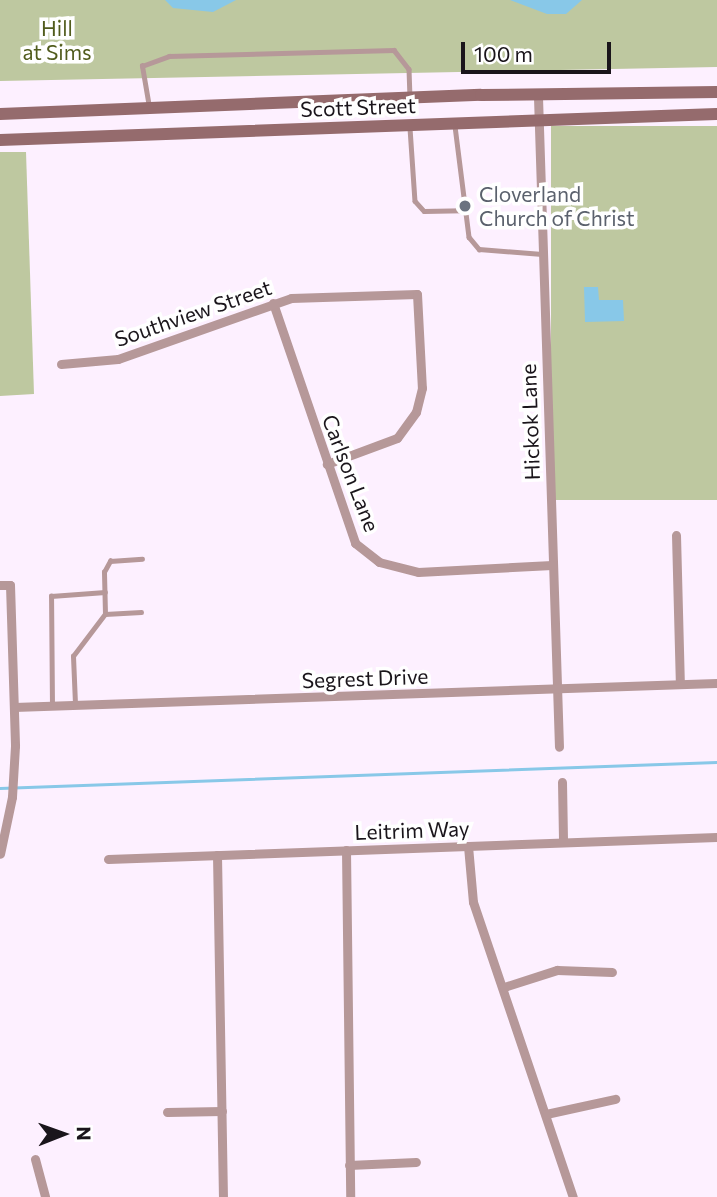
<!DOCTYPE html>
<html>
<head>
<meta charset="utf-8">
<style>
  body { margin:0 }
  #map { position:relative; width:717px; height:1197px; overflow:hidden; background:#fdf0ff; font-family:Commissioner,sans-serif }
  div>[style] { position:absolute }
  .green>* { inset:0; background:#bec8a0; transform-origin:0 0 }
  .water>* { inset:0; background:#88c8e8 }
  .stream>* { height:2.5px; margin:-1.25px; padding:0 1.25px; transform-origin:1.25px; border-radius:1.25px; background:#88c8e8 }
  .service>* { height:4.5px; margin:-2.25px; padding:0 2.25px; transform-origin:2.25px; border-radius:2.25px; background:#b69899 }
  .minor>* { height:9px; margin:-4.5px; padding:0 4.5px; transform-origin:4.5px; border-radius:4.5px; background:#b69899 }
  .secondary>* { height:12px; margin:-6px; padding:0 6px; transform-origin:6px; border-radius:6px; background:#956b6d }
  .dots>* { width:19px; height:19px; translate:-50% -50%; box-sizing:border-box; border:4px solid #fff; border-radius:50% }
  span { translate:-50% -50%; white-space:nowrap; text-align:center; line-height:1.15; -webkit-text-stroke:7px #fff; paint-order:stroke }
  .park-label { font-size:21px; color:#515c1d }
  .street-label { font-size:21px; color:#1a151b }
  .worship-label { font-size:21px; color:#5b616d }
  .left { translate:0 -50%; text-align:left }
  .north { position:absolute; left:28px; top:1099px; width:70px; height:70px; -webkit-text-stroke:5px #fff; paint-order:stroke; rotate:89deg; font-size:19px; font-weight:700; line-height:28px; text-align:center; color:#1a151b }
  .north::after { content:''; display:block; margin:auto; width:24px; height:32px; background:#1a151b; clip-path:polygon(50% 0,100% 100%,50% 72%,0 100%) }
  .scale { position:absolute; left:461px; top:42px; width:150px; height:32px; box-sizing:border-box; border:4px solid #1a151b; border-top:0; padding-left:9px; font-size:21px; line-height:24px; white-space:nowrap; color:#1a151b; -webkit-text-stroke:5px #fff; paint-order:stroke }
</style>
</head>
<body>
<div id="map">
  <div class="green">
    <div style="clip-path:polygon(0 0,717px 0,717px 67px,0 81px)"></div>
    <div style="left:717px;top:126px;width:374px;height:166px;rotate:90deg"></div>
    <div style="clip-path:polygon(0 152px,26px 152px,34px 394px,0 396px)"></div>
  </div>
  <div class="water">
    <div style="clip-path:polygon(165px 0,236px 0,213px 12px,173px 8px)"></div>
    <div style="clip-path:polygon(510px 0,582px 0,566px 14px,547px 14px)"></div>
    <div style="clip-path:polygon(584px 287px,598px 287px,599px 300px,623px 300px,624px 321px,585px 322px)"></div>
  </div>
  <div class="stream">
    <div style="left:0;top:788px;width:717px;rotate:-2.08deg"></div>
  </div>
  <div class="service">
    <div style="left:149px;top:107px;width:42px;rotate:-99.7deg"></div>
    <div style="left:142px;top:66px;width:29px;rotate:-20deg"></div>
    <div style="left:169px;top:56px;width:225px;rotate:-1.5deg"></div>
    <div style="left:394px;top:50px;width:24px;rotate:52deg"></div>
    <div style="left:409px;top:69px;width:27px;rotate:88deg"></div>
    <div style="left:455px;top:126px;width:112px;rotate:82.8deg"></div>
    <div style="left:469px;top:237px;width:16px;rotate:50deg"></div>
    <div style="left:479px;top:249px;width:63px;rotate:4.5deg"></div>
    <div style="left:410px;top:128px;width:73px;rotate:86.1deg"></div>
    <div style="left:415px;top:201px;width:13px;rotate:48deg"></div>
    <div style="left:424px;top:211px;width:39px;rotate:-1deg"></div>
    <div style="left:105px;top:614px;width:36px;rotate:-3deg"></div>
    <div style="left:75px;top:704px;width:48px;rotate:-92.4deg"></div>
    <div style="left:73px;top:656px;width:53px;rotate:-52.7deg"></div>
    <div style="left:105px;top:614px;width:42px;rotate:-91.4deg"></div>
    <div style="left:104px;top:572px;width:13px;rotate:-61deg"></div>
    <div style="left:110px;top:561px;width:32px;rotate:-4deg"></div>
    <div style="left:52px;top:706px;width:110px;rotate:-90.5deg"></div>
    <div style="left:51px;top:596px;width:54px;rotate:-4.2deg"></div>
  </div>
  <div class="minor">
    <div style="left:538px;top:97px;width:650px;rotate:88.15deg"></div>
    <div style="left:273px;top:303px;width:254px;rotate:71.1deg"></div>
    <div style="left:355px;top:543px;width:31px;rotate:38deg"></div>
    <div style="left:379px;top:562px;width:40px;rotate:14.4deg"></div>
    <div style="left:418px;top:572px;width:134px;rotate:-3deg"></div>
    <div style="left:61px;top:364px;width:57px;rotate:-5deg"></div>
    <div style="left:118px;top:359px;width:183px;rotate:-19.4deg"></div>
    <div style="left:291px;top:298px;width:126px;rotate:-1.8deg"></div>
    <div style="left:417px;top:294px;width:94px;rotate:87deg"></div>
    <div style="left:422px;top:388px;width:25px;rotate:104deg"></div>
    <div style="left:416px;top:412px;width:32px;rotate:126deg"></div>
    <div style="left:397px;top:438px;width:75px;rotate:159.6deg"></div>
    <div style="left:676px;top:535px;width:149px;rotate:88.5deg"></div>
    <div style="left:0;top:585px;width:10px"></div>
    <div style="left:10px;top:585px;width:161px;rotate:88.2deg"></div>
    <div style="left:15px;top:746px;width:51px;rotate:93.4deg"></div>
    <div style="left:12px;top:797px;width:58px;rotate:101.9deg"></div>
    <div style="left:14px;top:707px;width:703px;rotate:-1.96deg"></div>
    <div style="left:562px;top:782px;width:60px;rotate:89deg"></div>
    <div style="left:468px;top:846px;width:56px;rotate:84.9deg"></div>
    <div style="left:473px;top:902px;width:311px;rotate:71.3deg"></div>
    <div style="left:346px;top:850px;width:347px;rotate:89.3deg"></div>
    <div style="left:217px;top:855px;width:342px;rotate:89deg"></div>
    <div style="left:108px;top:859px;width:609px;rotate:-2.07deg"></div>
    <div style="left:504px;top:987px;width:56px;rotate:-17.8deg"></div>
    <div style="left:557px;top:970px;width:55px;rotate:2.1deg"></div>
    <div style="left:167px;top:1112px;width:55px;rotate:-1deg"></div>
    <div style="left:546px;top:1114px;width:71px;rotate:-12.3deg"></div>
    <div style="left:35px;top:1159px;width:39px;rotate:75deg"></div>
    <div style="left:349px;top:1165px;width:67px;rotate:-2.6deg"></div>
  </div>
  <div class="secondary">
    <div style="left:0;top:114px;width:481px;rotate:-2.3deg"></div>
    <div style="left:481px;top:95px;width:236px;rotate:-0.7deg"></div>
    <div style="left:0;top:140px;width:717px;rotate:-2.08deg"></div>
  </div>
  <div class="dots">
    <div style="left:465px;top:206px;background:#6b7280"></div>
  </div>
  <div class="park-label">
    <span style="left:57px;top:40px">Hill<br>at Sims</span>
  </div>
  <div class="street-label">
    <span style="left:358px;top:107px;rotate:-2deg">Scott Street</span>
    <span style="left:193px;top:313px;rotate:-19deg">Southview Street</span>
    <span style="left:530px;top:422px;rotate:-92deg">Hickok Lane</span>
    <span style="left:351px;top:473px;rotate:69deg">Carlson Lane</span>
    <span style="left:365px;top:678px;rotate:-2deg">Segrest Drive</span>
    <span style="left:412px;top:830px;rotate:-2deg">Leitrim Way</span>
  </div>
  <div class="worship-label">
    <span class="left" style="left:479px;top:206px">Cloverland<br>Church of Christ</span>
  </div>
  <div class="north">N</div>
  <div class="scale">100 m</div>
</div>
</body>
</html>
